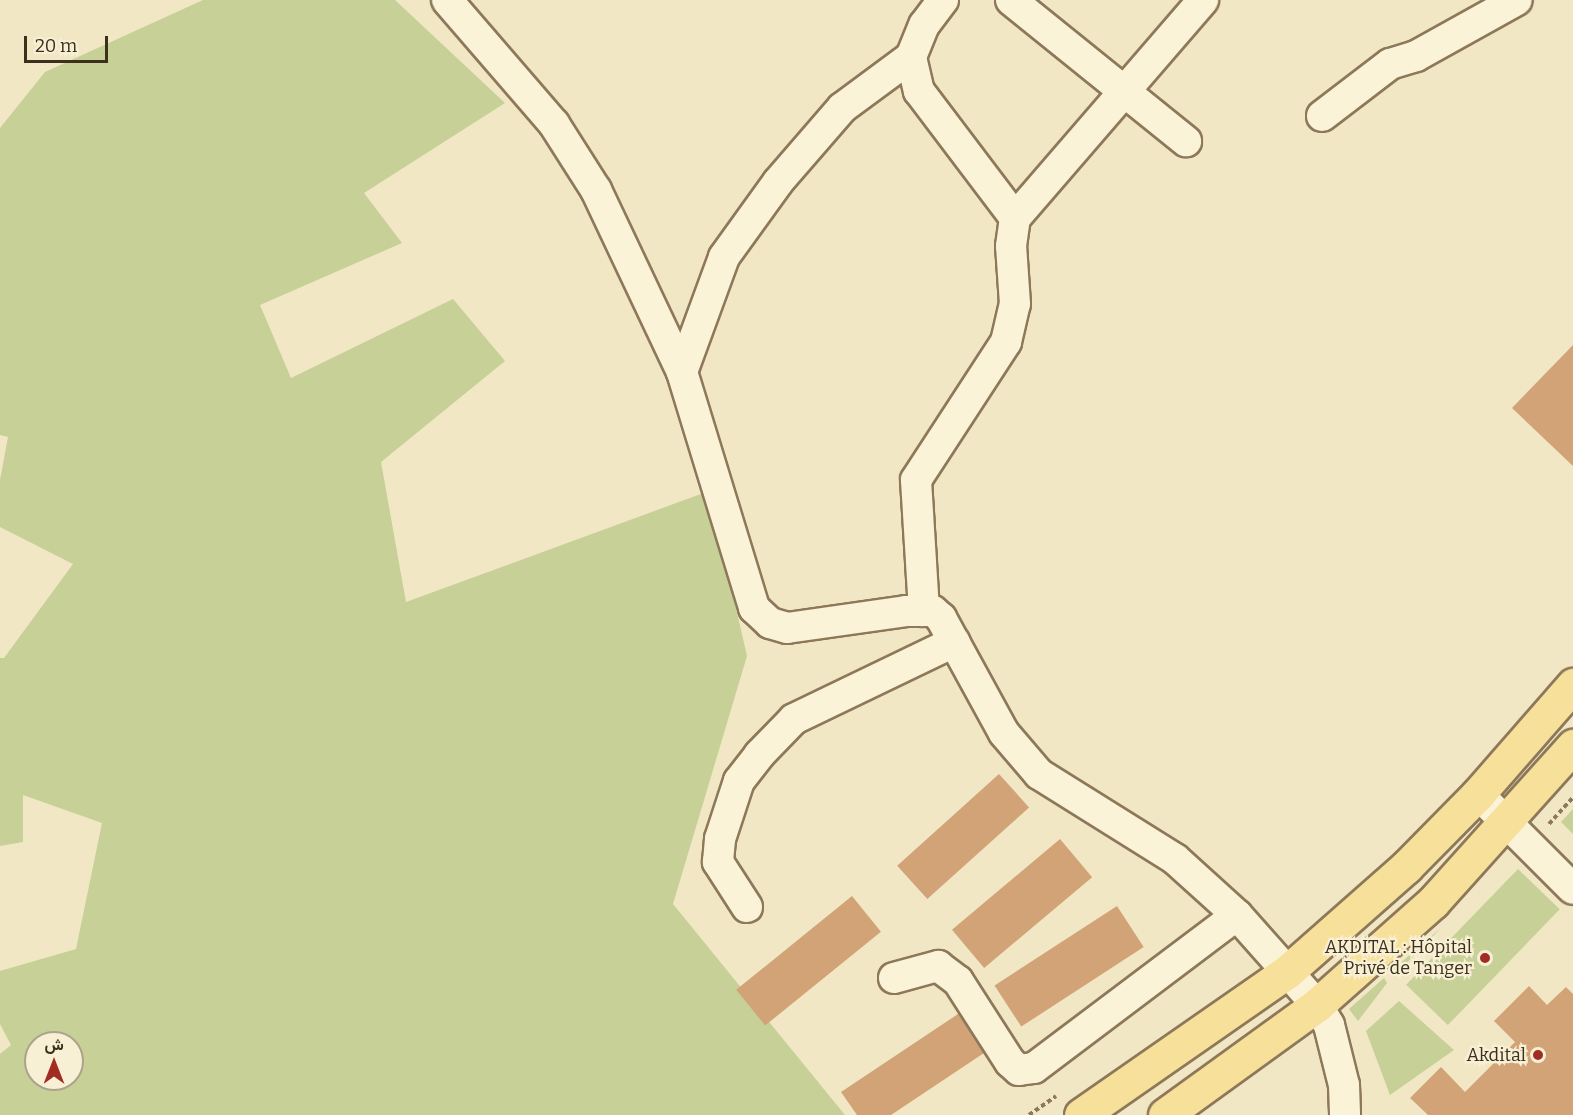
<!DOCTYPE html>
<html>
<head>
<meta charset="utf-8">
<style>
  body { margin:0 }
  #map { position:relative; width:1573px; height:1115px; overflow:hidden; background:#f1e7c4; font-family:Bitter,Vazirmatn,serif }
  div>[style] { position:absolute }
  .green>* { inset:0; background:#c6d097; transform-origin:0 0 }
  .building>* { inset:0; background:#d2a377; transform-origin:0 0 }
  .path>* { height:4px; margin-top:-2px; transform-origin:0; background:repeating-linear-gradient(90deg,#8d7859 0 4.5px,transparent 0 7.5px) }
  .roads { filter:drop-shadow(2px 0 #8d7859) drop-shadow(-2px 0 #8d7859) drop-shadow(0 2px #8d7859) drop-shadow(0 -2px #8d7859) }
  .minor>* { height:30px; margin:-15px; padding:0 15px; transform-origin:15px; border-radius:15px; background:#fbf3d8 }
  .major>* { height:33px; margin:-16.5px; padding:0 16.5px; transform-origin:16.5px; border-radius:16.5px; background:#f6e09a }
  .dots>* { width:16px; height:16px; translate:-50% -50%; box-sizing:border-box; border:3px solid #f8f0d4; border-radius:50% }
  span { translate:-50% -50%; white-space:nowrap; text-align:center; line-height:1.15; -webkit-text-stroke:4.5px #f8f0d4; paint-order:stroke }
  .poi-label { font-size:18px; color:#3c2f1e }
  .right { translate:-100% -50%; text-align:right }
  .north { position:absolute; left:24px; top:1031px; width:60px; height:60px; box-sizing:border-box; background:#f8f0d4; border:2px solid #ada38b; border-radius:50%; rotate:0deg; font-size:16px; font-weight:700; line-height:24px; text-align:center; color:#3c2f1e }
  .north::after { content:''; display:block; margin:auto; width:21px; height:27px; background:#a12c24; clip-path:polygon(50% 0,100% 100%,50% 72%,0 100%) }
  .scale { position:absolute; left:24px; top:36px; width:84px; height:27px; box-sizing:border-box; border:3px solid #3c2f1e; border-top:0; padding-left:8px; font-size:18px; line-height:21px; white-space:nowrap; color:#3c2f1e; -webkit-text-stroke:4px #f8f0d4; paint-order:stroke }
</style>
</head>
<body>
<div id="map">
  <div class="green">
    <i style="clip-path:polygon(evenodd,203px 0,395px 0,505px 103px,364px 193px,402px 243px,260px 305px,291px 378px,453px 299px,505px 361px,381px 462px,406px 602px,709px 491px,747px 656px,673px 904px,845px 1115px,0 1115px,0 1054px,11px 1045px,0 1024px,0 971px,76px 949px,102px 823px,23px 795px,23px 842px,0 846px,0 658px,4px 658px,73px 564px,0 527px,0 480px,8px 437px,0 435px,0 128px,45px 72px,203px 0,36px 1043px,72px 1043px,72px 1079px,36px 1079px,36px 1043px)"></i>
    <i style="clip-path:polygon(1573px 809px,1573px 834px,1561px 822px)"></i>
    <i style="left:1518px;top:869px;width:58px;height:161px;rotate:44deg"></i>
    <i style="clip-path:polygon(1442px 927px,1395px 975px,1390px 972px)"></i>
    <i style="clip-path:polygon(1384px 978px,1387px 983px,1358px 1021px,1349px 1009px)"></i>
    <i style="clip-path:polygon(1399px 1001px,1454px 1050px,1390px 1095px,1366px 1031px)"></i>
  </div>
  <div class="building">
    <i style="clip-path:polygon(1573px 345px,1573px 466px,1512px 408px)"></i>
    <i style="left:999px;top:774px;width:45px;height:137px;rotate:48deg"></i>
    <i style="left:1060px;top:839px;width:50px;height:141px;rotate:50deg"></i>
    <i style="left:852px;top:896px;width:46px;height:149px;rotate:51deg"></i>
    <i style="left:1117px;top:906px;width:49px;height:146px;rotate:57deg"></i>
    <i style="clip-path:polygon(1529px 986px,1547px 1005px,1566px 987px,1573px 994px,1573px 1115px,1428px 1115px,1410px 1098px,1441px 1067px,1465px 1092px,1515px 1042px,1494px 1021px)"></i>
    <i style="clip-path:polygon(970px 1006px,996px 1045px,891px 1115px,857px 1115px,841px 1092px)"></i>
  </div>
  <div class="path">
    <i style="left:1549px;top:824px;width:36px;rotate:-48deg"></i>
    <i style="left:1029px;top:1115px;width:33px;rotate:-35deg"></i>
  </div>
  <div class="roads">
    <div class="minor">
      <i style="left:447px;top:0;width:164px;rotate:49.2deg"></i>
      <i style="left:554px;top:124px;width:78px;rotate:57.5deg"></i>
      <i style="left:596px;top:190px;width:201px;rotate:64.7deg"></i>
      <i style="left:682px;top:372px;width:247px;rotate:73deg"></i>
      <i style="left:754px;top:608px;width:22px;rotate:43deg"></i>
      <i style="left:770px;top:623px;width:18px;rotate:16deg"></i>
      <i style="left:787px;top:628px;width:120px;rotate:-8.1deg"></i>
      <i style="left:906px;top:611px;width:27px"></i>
      <i style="left:933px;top:611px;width:11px;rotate:41deg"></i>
      <i style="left:941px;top:618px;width:131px;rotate:61.3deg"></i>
      <i style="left:1004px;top:733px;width:54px;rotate:49.5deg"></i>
      <i style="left:1039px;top:774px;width:160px;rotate:32deg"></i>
      <i style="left:1175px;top:859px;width:84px;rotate:42.1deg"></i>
      <i style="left:1237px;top:915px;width:120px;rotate:48.4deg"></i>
      <i style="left:1317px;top:1005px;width:23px;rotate:59deg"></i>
      <i style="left:1329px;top:1025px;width:62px;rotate:76deg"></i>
      <i style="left:1344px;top:1085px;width:30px;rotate:88deg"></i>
      <i style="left:943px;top:0;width:31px;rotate:127deg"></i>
      <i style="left:924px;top:25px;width:35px;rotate:112deg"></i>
      <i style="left:911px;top:57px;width:35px;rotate:77deg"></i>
      <i style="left:919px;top:91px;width:159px;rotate:52.9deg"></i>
      <i style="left:1011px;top:0;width:225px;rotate:38.9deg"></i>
      <i style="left:1322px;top:116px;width:86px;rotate:-37.4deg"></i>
      <i style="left:1390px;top:64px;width:27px;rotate:-17deg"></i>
      <i style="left:1416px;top:56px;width:115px;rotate:-29deg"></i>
      <i style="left:682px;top:372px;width:122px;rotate:-69.9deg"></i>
      <i style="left:724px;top:257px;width:92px;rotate:-54.2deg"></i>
      <i style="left:778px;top:182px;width:98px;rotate:-49.1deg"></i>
      <i style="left:842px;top:108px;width:86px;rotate:-36.5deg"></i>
      <i style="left:924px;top:611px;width:131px;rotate:-93.5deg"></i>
      <i style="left:916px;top:480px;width:165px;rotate:-56.9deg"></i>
      <i style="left:1006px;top:342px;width:39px;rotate:-77deg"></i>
      <i style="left:1015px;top:304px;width:58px;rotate:-93.9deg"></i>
      <i style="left:1011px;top:246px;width:28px;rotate:-82deg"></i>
      <i style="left:1015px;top:218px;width:288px;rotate:-49.2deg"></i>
      <i style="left:1478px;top:794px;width:134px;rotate:45deg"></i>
      <i style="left:747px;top:907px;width:54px;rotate:-122.8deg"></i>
      <i style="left:718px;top:862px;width:23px;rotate:-85deg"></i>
      <i style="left:720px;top:839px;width:61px;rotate:-71.9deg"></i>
      <i style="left:739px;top:781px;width:33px;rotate:-52deg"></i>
      <i style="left:759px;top:755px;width:50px;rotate:-45.8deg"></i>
      <i style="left:794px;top:719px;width:178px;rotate:-25.7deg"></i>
      <i style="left:894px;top:978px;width:46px;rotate:-15.3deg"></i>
      <i style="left:938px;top:966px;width:25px;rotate:37deg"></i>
      <i style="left:958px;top:981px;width:96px;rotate:57.3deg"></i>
      <i style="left:1010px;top:1062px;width:12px;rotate:42deg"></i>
      <i style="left:1019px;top:1070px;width:15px;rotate:-8deg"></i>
      <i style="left:1034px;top:1068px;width:254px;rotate:-37deg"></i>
    </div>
    <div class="major">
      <i style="left:1081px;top:1115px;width:251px;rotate:-34.8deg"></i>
      <i style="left:1287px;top:972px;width:159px;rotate:-41.4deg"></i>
      <i style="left:1406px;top:867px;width:103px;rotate:-45.4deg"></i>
      <i style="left:1478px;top:794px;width:145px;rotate:-48.9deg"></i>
      <i style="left:1165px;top:1115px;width:188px;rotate:-35.9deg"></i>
      <i style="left:1317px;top:1005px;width:155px;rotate:-41.6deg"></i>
      <i style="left:1433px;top:902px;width:210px;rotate:-48.1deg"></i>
    </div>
  </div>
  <div class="dots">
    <i style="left:1485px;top:958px;background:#a12c24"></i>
    <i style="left:1538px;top:1055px;background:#a12c24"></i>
  </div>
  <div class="poi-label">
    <span class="right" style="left:1472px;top:958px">AKDITAL : Hôpital<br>Privé de Tanger</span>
    <span class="right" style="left:1526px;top:1055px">Akdital</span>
  </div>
  <div class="north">ش</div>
  <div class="scale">20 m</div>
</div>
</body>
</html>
